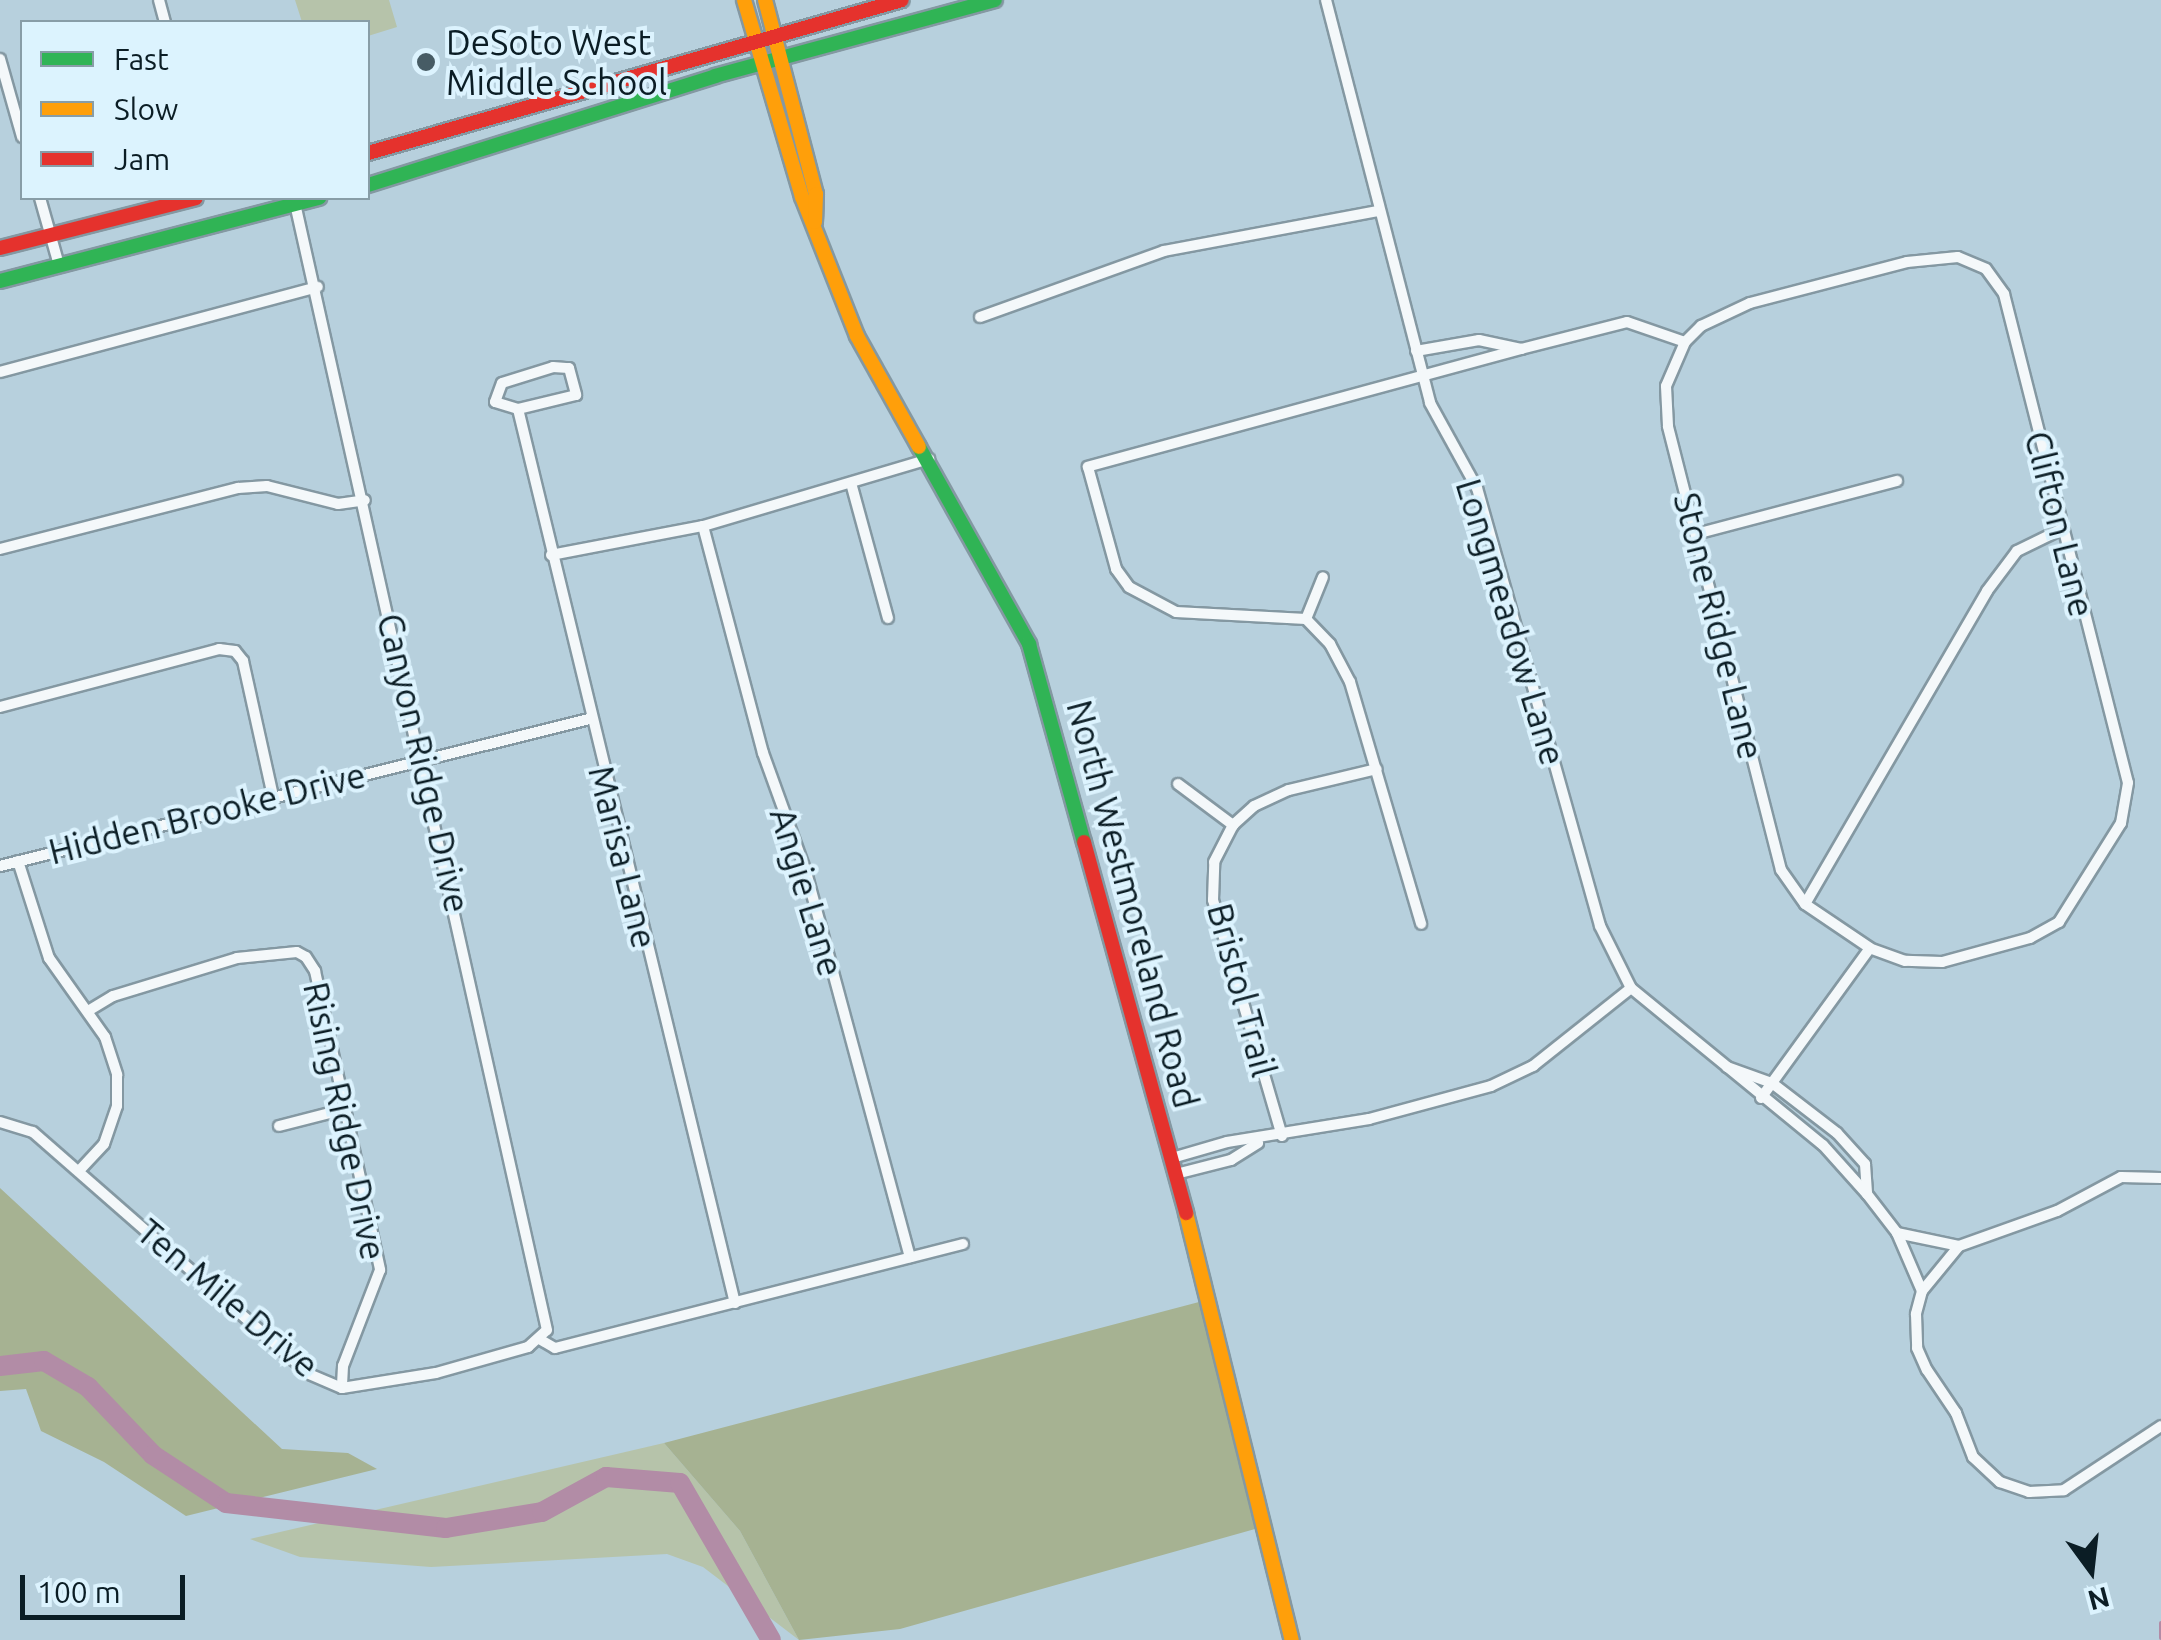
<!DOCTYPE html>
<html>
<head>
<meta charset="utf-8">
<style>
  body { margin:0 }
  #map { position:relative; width:2161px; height:1640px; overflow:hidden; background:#b7d0dd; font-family:Ubuntu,sans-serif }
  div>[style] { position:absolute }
  .green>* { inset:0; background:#b6c3aa }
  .forest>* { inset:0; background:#a6b292 }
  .stream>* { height:4px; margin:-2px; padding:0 2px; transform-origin:2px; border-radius:2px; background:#b28ca6 }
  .river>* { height:20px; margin:-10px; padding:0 10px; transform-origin:10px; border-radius:10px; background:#b28ca6 }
  .roads { filter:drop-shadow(2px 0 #8498a2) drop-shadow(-2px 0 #8498a2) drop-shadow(0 2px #8498a2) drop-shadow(0 -2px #8498a2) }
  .street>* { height:10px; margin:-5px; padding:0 5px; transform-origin:5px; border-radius:5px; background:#f4f8fa }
  .fast>* { height:14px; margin:-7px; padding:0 7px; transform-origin:7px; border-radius:7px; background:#30b455 }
  .slow>* { height:14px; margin:-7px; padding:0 7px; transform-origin:7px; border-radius:7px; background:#ff9f0a }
  .jam>* { height:14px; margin:-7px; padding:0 7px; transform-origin:7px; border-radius:7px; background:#e5322d }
  .dots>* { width:28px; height:28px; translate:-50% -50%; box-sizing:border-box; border:5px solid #dcf3fe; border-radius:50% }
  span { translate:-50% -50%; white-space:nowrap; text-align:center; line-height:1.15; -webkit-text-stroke:8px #dcf3fe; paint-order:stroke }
  .poi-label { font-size:35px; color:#0b1d25 }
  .left { translate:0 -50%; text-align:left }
  .street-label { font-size:35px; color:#0b1d25 }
  .legend { position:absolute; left:20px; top:20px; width:350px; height:180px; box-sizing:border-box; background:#dcf3fe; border:2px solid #889da7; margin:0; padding:12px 18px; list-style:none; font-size:30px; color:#0b1d25 }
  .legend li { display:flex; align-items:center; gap:20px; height:50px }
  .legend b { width:50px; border:2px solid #889da7 }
  .north { position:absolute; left:2041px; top:1520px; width:100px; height:100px; -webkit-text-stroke:8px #dcf3fe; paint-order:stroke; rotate:165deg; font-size:28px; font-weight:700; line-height:40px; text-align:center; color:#0b1d25 }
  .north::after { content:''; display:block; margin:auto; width:35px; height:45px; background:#0b1d25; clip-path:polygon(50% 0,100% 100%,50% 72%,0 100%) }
  .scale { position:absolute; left:20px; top:1575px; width:165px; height:45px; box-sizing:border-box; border:5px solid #0b1d25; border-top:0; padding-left:12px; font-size:30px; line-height:35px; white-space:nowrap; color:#0b1d25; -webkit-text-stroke:8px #dcf3fe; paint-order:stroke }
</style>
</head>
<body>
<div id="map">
  <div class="green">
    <i style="clip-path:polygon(295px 0,389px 0,397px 27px,368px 36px,368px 22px,302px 22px)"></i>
    <i style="clip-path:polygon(664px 1443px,740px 1531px,799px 1640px,703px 1567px,667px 1554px,431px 1567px,300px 1557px,250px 1539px)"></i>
  </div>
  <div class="forest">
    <i style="clip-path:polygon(0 1188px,282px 1449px,348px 1453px,377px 1469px,186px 1516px,104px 1462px,41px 1431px,26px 1389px,0 1391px)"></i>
    <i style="clip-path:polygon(1199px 1302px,1255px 1529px,900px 1629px,799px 1640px,740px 1531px,664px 1443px)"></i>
  </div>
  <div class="stream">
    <i style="left:2161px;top:1623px;width:15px;rotate:90deg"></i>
  </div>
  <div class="river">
    <i style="left:0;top:1366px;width:44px;rotate:-6.5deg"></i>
    <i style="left:44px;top:1361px;width:51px;rotate:30.6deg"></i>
    <i style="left:88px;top:1387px;width:94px;rotate:46.3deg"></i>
    <i style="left:153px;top:1455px;width:87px;rotate:33.3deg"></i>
    <i style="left:226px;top:1503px;width:221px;rotate:6.5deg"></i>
    <i style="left:446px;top:1528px;width:97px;rotate:-9.5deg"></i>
    <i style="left:542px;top:1512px;width:73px;rotate:-28.7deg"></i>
    <i style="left:606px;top:1477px;width:74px;rotate:4.6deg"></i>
    <i style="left:680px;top:1483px;width:181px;rotate:59.9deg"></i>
  </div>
  <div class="roads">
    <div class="street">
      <i style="left:159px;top:0;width:23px;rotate:75deg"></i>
      <i style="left:1326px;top:0;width:416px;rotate:75.5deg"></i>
      <i style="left:1430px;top:403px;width:97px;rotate:61.1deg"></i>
      <i style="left:1477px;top:488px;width:455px;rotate:74.3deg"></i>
      <i style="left:1600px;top:926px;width:69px;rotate:63.4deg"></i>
      <i style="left:1631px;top:988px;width:248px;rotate:39.3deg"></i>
      <i style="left:1823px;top:1145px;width:66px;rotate:48.1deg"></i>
      <i style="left:1867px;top:1194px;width:49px;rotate:52.4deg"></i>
      <i style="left:1897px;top:1233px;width:63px;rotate:66.7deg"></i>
      <i style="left:0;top:59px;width:81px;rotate:74.2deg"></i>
      <i style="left:40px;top:198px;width:70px;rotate:74.2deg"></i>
      <i style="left:1958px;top:257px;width:30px;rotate:23deg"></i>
      <i style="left:1986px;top:269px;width:31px;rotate:54deg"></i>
      <i style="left:2004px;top:294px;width:504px;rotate:75.77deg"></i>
      <i style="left:2128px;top:783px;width:41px;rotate:99.9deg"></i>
      <i style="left:2121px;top:823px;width:117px;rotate:122.1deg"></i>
      <i style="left:2059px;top:922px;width:33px;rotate:151deg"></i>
      <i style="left:2030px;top:938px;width:91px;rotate:164.7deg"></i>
      <i style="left:1942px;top:962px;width:37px;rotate:-178deg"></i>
      <i style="left:1905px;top:961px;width:37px;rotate:-160deg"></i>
      <i style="left:1870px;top:948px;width:78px;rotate:-145.9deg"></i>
      <i style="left:1805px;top:904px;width:42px;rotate:-125.2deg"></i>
      <i style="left:1781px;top:870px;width:458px;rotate:-104.3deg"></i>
      <i style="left:1668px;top:426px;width:40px;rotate:-92.9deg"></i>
      <i style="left:1666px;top:386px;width:48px;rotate:-66.6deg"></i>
      <i style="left:1685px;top:342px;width:23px;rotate:-45deg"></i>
      <i style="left:1701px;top:326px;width:54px;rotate:-25.1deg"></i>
      <i style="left:1750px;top:303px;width:162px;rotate:-14.6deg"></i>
      <i style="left:1907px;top:262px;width:51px;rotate:-5.6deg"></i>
      <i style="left:980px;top:317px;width:195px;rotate:-19.7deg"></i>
      <i style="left:1164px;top:251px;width:218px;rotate:-10.6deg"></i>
      <i style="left:1521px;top:349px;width:109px;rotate:-14.3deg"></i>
      <i style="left:1627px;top:322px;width:61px;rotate:19deg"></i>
      <i style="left:1416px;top:351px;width:64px;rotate:-9.9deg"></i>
      <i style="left:1479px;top:340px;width:43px;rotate:12.1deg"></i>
      <i style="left:1521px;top:349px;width:449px;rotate:164.8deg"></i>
      <i style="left:1088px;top:467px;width:106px;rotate:74.6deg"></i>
      <i style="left:1116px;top:569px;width:22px;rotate:54deg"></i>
      <i style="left:1129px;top:587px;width:53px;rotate:28deg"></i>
      <i style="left:1176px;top:612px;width:130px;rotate:3.1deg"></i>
      <i style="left:1306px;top:619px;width:35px;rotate:46deg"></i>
      <i style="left:1330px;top:644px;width:43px;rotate:62.2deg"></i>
      <i style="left:1350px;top:682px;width:252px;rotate:73.6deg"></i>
      <i style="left:553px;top:367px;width:16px;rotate:4deg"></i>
      <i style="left:569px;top:368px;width:28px;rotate:75deg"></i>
      <i style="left:576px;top:395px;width:60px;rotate:166.4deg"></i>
      <i style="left:518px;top:409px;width:24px;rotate:-163deg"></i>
      <i style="left:495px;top:402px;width:20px;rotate:-70deg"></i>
      <i style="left:502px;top:383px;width:53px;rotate:-17.4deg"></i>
      <i style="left:0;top:372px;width:329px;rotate:-15deg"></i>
      <i style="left:518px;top:409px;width:920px;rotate:76.36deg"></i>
      <i style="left:851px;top:483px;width:140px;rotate:74.7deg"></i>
      <i style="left:703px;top:526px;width:235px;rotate:75.2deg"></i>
      <i style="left:763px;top:753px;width:127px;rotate:70.1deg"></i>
      <i style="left:806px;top:872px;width:399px;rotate:74.9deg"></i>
      <i style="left:1696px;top:534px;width:208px;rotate:-14.8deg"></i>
      <i style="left:0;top:549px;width:246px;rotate:-14.4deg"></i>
      <i style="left:238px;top:488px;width:29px;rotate:-4deg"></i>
      <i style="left:267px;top:486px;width:73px;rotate:14.2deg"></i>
      <i style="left:338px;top:504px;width:27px;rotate:-8deg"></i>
      <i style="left:551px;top:555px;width:155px;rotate:-10.8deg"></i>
      <i style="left:703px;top:526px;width:236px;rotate:-16.5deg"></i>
      <i style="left:1306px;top:619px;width:45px;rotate:-68deg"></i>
      <i style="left:0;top:707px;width:227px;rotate:-14.8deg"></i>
      <i style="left:219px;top:649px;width:16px;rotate:7deg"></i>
      <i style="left:235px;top:651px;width:13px;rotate:51deg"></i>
      <i style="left:243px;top:661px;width:138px;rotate:77.5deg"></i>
      <i style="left:1178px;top:784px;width:69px;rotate:36.7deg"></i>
      <i style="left:18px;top:861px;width:102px;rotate:72.3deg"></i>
      <i style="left:49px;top:958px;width:97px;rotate:54.7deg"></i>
      <i style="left:105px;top:1037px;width:40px;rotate:72deg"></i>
      <i style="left:117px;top:1075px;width:31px;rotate:90deg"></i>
      <i style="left:117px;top:1106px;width:40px;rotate:108.9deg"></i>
      <i style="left:104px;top:1144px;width:35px;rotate:133deg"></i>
      <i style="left:0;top:866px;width:607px;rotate:-14.01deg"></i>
      <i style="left:1805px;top:904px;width:362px;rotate:-59.8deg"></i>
      <i style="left:1987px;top:591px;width:50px;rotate:-53.1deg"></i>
      <i style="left:2017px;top:551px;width:48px;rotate:-26deg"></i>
      <i style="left:88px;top:1011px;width:29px;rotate:-31deg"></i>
      <i style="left:113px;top:996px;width:130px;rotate:-17deg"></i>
      <i style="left:237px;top:958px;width:60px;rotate:-5.7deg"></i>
      <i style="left:297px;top:952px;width:10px;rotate:29deg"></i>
      <i style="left:306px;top:957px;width:17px;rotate:57deg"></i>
      <i style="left:315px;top:971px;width:306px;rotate:77.7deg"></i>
      <i style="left:380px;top:1270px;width:103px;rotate:111.1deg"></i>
      <i style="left:343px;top:1366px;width:22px;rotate:93deg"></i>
      <i style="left:1727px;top:1067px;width:48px;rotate:19.6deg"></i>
      <i style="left:1772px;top:1083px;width:82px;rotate:37.6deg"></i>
      <i style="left:1837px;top:1133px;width:42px;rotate:47.9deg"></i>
      <i style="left:1865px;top:1164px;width:30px;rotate:86deg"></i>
      <i style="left:1761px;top:1098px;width:185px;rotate:-54deg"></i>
      <i style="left:0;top:1122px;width:34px;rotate:17deg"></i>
      <i style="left:33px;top:1132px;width:367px;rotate:41.2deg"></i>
      <i style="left:309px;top:1374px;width:36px;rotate:23deg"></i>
      <i style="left:342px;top:1388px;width:95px;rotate:-9.1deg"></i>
      <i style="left:436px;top:1373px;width:96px;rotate:-15.8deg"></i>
      <i style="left:528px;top:1347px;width:25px;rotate:-42deg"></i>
      <i style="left:547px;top:1330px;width:1159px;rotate:-102.61deg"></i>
      <i style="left:279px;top:1126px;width:68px;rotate:-14.4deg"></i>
      <i style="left:1282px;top:1136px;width:246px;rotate:-106.3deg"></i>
      <i style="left:1213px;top:900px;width:38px;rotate:-88deg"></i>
      <i style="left:1214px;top:862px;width:42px;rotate:-62.8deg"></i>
      <i style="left:1233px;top:825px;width:28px;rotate:-42deg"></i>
      <i style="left:1254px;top:806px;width:38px;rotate:-25deg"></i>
      <i style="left:1289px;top:790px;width:90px;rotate:-13.4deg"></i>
      <i style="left:1172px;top:1158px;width:57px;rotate:-16.2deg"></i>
      <i style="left:1227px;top:1142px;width:144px;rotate:-9.2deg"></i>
      <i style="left:1369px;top:1119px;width:126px;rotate:-15.1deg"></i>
      <i style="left:1491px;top:1086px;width:47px;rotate:-25.5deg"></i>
      <i style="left:1533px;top:1066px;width:125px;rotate:-38.5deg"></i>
      <i style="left:1176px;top:1174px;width:57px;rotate:-14.3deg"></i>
      <i style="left:1231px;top:1160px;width:32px;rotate:-32deg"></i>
      <i style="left:2161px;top:1178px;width:40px;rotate:-178.6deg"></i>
      <i style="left:2121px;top:1177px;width:72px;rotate:152deg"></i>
      <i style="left:2057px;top:1211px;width:104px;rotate:160.3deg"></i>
      <i style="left:1959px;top:1246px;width:58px;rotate:129.4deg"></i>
      <i style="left:1922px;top:1291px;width:24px;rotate:105deg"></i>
      <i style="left:1916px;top:1314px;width:34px;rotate:88deg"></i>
      <i style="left:1917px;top:1348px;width:24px;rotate:66deg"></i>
      <i style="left:1927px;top:1370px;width:52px;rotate:56deg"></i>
      <i style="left:1956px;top:1413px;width:47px;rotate:68.9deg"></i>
      <i style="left:1973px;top:1457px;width:37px;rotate:43deg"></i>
      <i style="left:2000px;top:1482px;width:31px;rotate:19deg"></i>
      <i style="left:2029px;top:1492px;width:35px;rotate:-3deg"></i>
      <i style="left:2064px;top:1490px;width:116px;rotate:-33.4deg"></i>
      <i style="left:1897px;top:1233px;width:63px;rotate:11.8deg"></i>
      <i style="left:541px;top:1340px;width:16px;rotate:30deg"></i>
      <i style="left:555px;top:1348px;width:421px;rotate:-14.3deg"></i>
    </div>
    <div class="fast">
      <i style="left:368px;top:185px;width:364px;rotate:-17.4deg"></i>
      <i style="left:715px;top:76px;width:290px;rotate:-15.2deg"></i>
      <i style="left:0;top:281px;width:330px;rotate:-14.6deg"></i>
      <i style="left:919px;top:447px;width:226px;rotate:60.8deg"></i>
      <i style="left:1029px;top:644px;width:205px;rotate:74.5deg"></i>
    </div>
    <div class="slow">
      <i style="left:744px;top:0;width:205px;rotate:73.6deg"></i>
      <i style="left:802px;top:197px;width:149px;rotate:68.4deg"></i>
      <i style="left:857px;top:336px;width:127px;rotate:60.8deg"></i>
      <i style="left:765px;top:0;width:201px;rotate:75.3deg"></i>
      <i style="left:816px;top:194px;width:28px;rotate:92deg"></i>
      <i style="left:1186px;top:1213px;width:440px;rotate:76.1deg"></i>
    </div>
    <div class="jam">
      <i style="left:368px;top:153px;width:555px;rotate:-15.99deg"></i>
      <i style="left:0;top:248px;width:202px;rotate:-14.3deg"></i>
      <i style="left:1084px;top:842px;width:385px;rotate:74.6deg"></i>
    </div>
  </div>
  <div class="dots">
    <i style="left:426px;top:62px;background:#475c65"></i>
  </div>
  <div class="poi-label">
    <span class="left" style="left:446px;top:62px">DeSoto West<br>Middle School</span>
  </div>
  <div class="street-label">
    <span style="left:2060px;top:524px;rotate:76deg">Clifton Lane</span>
    <span style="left:1511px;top:622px;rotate:73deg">Longmeadow Lane</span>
    <span style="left:1719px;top:626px;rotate:76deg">Stone Ridge Lane</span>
    <span style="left:424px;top:763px;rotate:77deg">Canyon Ridge Drive</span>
    <span style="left:207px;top:813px;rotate:-14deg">Hidden Brooke Drive</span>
    <span style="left:623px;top:857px;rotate:76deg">Marisa Lane</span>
    <span style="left:807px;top:892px;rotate:73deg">Angie Lane</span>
    <span style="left:1133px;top:904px;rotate:75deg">North Westmoreland Road</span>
    <span style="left:1242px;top:990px;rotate:75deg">Bristol Trail</span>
    <span style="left:345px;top:1121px;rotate:78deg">Rising Ridge Drive</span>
    <span style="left:228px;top:1298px;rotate:40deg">Ten Mile Drive</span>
  </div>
  <ul class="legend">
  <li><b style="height:12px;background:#30b455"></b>Fast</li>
  <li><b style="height:12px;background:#ff9f0a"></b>Slow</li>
  <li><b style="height:12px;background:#e5322d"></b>Jam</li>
  </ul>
  <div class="north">N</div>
  <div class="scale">100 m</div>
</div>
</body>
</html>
